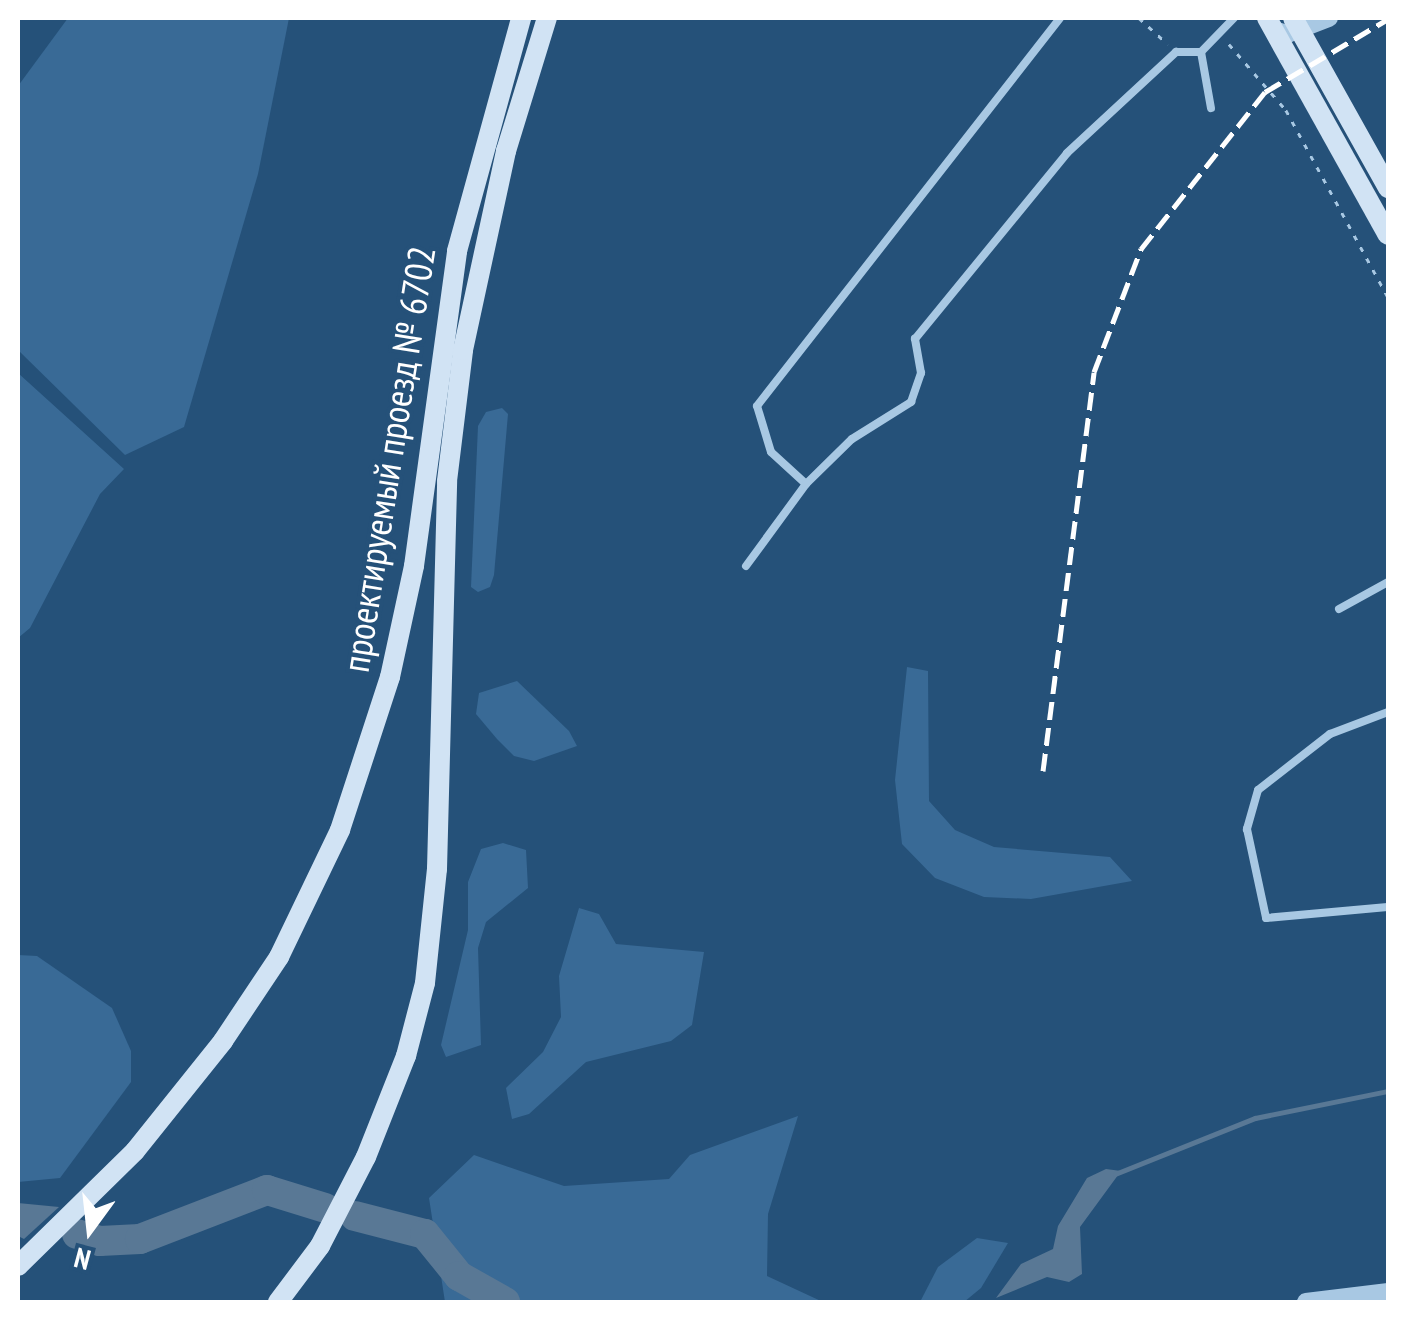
<!DOCTYPE html>
<html>
<head>
<meta charset="utf-8">
<style>
  body { margin:0 }
  #map { position:relative; width:1406px; height:1320px; overflow:hidden; background:#255179; font-family:"PT Sans Narrow",sans-serif }
  div>[style] { position:absolute }
  .green>* { inset:0; background:#396a96 }
  .water>* { inset:0; background:#597895 }
  .stream>* { height:5px; margin:-2.5px; padding:0 2.5px; transform-origin:2.5px; border-radius:2.5px; background:#597895 }
  .river>* { height:30px; margin:-15px; padding:0 15px; transform-origin:15px; border-radius:15px; background:#597895 }
  .path>* { height:2.5px; margin-top:-1.25px; transform-origin:0; background:repeating-linear-gradient(90deg,#a8c8e3 0 5px,transparent 0 13px) }
  .service>* { height:8px; margin:-4px; padding:0 4px; transform-origin:4px; border-radius:4px; background:#a8c8e3 }
  .tertiary>* { height:18px; margin:-9px; padding:0 9px; transform-origin:9px; border-radius:9px; background:#a8c8e3 }
  .secondary>* { height:20px; margin:-10px; padding:0 10px; transform-origin:10px; border-radius:10px; background:#d1e3f4 }
  .rail>* { height:5px; margin-top:-2.5px; transform-origin:0; background:repeating-linear-gradient(90deg,#fff 0 18px,transparent 0 26px) }
  span { translate:-50% -50%; white-space:nowrap; text-align:center; line-height:1.15; -webkit-text-stroke:8px #255179; paint-order:stroke }
  .street-label { font-size:38px; color:#fff }
  .frame { position:absolute; inset:0; border:20px solid #fff; pointer-events:none }
  .north { position:absolute; left:40px; top:1180px; width:100px; height:100px; -webkit-text-stroke:8px #255179; paint-order:stroke; rotate:195deg; font-size:28px; font-weight:700; line-height:40px; text-align:center; color:#fff }
  .north::after { content:''; display:block; margin:auto; width:35px; height:45px; background:#fff; clip-path:polygon(50% 0,100% 100%,50% 72%,0 100%) }
</style>
</head>
<body>
<div id="map">
  <div class="green">
    <i style="clip-path:polygon(68px 18px,289px 18px,258px 174px,184px 427px,125px 455px,18px 350px,18px 86px)"></i>
    <i style="clip-path:polygon(18px 373px,124px 469px,100px 494px,30px 628px,18px 638px)"></i>
    <i style="clip-path:polygon(502px 408px,508px 414px,494px 575px,490px 587px,478px 592px,471px 587px,478px 426px,486px 412px)"></i>
    <i style="clip-path:polygon(907px 667px,928px 671px,929px 801px,955px 830px,994px 847px,1110px 857px,1132px 881px,1031px 899px,984px 897px,935px 878px,902px 844px,895px 780px)"></i>
    <i style="clip-path:polygon(517px 681px,569px 731px,577px 746px,534px 761px,514px 756px,497px 739px,476px 714px,479px 693px)"></i>
    <i style="clip-path:polygon(503px 843px,526px 850px,528px 888px,486px 922px,478px 948px,481px 1045px,446px 1057px,441px 1045px,468px 930px,468px 882px,481px 849px)"></i>
    <i style="clip-path:polygon(579px 908px,599px 914px,616px 944px,704px 952px,692px 1025px,671px 1041px,586px 1062px,529px 1114px,512px 1119px,506px 1088px,543px 1052px,561px 1017px,559px 976px)"></i>
    <i style="clip-path:polygon(18px 955px,37px 956px,112px 1008px,131px 1051px,131px 1082px,60px 1178px,18px 1182px)"></i>
    <i style="clip-path:polygon(798px 1116px,768px 1214px,767px 1276px,823px 1302px,445px 1302px,429px 1198px,474px 1155px,564px 1186px,669px 1179px,690px 1155px)"></i>
    <i style="clip-path:polygon(977px 1238px,1008px 1243px,981px 1288px,964px 1302px,920px 1302px,938px 1267px)"></i>
  </div>
  <div class="water">
    <i style="clip-path:polygon(1106px 1169px,1121px 1171px,1080px 1227px,1082px 1274px,1069px 1282px,1047px 1277px,996px 1298px,1021px 1264px,1053px 1249px,1058px 1226px,1087px 1178px)"></i>
    <i style="clip-path:polygon(18px 1203px,59px 1207px,24px 1239px,18px 1236px)"></i>
  </div>
  <div class="stream">
    <i style="left:1115px;top:1174px;width:151px;rotate:-21.8deg"></i>
    <i style="left:1255px;top:1118px;width:136px;rotate:-11.5deg"></i>
  </div>
  <div class="river">
    <i style="left:355px;top:1216px;width:72px;rotate:14.4deg"></i>
    <i style="left:425px;top:1234px;width:54px;rotate:51deg"></i>
    <i style="left:459px;top:1276px;width:53px;rotate:29.5deg"></i>
    <i style="left:77px;top:1234px;width:24px;rotate:17deg"></i>
    <i style="left:100px;top:1241px;width:40px;rotate:-2.9deg"></i>
    <i style="left:140px;top:1239px;width:136px;rotate:-21.1deg"></i>
    <i style="left:267px;top:1190px;width:61px;rotate:17.2deg"></i>
  </div>
  <div class="path">
    <i style="left:1139px;top:18px;width:39px;rotate:42deg"></i>
    <i style="left:1229px;top:44px;width:87px;rotate:49.2deg"></i>
    <i style="left:1286px;top:110px;width:213px;rotate:61.4deg"></i>
  </div>
  <div class="service">
    <i style="left:1201px;top:52px;width:57px;rotate:79.9deg"></i>
    <i style="left:806px;top:484px;width:47px;rotate:-137.6deg"></i>
    <i style="left:771px;top:452px;width:48px;rotate:-106.9deg"></i>
    <i style="left:757px;top:406px;width:492px;rotate:-52deg"></i>
    <i style="left:746px;top:566px;width:102px;rotate:-53.8deg"></i>
    <i style="left:806px;top:484px;width:64px;rotate:-44.4deg"></i>
    <i style="left:852px;top:439px;width:70px;rotate:-32.1deg"></i>
    <i style="left:911px;top:402px;width:31px;rotate:-71deg"></i>
    <i style="left:921px;top:373px;width:35px;rotate:-100deg"></i>
    <i style="left:915px;top:339px;width:240px;rotate:-50.7deg"></i>
    <i style="left:1067px;top:153px;width:149px;rotate:-42.8deg"></i>
    <i style="left:1176px;top:52px;width:25px"></i>
    <i style="left:1201px;top:52px;width:47px;rotate:-45.9deg"></i>
    <i style="left:1339px;top:609px;width:56px;rotate:-28.9deg"></i>
    <i style="left:1388px;top:712px;width:62px;rotate:159.2deg"></i>
    <i style="left:1330px;top:734px;width:91px;rotate:142.1deg"></i>
    <i style="left:1258px;top:790px;width:41px;rotate:105.8deg"></i>
    <i style="left:1247px;top:829px;width:91px;rotate:77.9deg"></i>
    <i style="left:1266px;top:918px;width:122px;rotate:-5.2deg"></i>
  </div>
  <div class="tertiary">
    <i style="left:1274px;top:30px;width:14px;rotate:17deg"></i>
    <i style="left:1287px;top:34px;width:45px;rotate:-20.9deg"></i>
    <i style="left:1306px;top:1302px;width:83px;rotate:-7deg"></i>
  </div>
  <div class="secondary">
    <i style="left:1267px;top:18px;width:248px;rotate:60.9deg"></i>
    <i style="left:1293px;top:18px;width:195px;rotate:60.8deg"></i>
    <i style="left:18px;top:1266px;width:164px;rotate:-44.5deg"></i>
    <i style="left:135px;top:1151px;width:141px;rotate:-51.3deg"></i>
    <i style="left:223px;top:1041px;width:101px;rotate:-56.3deg"></i>
    <i style="left:279px;top:957px;width:141px;rotate:-64.3deg"></i>
    <i style="left:340px;top:830px;width:161px;rotate:-71.9deg"></i>
    <i style="left:390px;top:677px;width:114px;rotate:-77.8deg"></i>
    <i style="left:414px;top:566px;width:318px;rotate:-82.2deg"></i>
    <i style="left:457px;top:251px;width:242px;rotate:-74.6deg"></i>
    <i style="left:278px;top:1302px;width:70px;rotate:-53.1deg"></i>
    <i style="left:320px;top:1246px;width:100px;rotate:-62.7deg"></i>
    <i style="left:366px;top:1157px;width:109px;rotate:-68.4deg"></i>
    <i style="left:406px;top:1056px;width:75px;rotate:-75.4deg"></i>
    <i style="left:425px;top:983px;width:115px;rotate:-84deg"></i>
    <i style="left:437px;top:869px;width:388px;rotate:-88.5deg"></i>
    <i style="left:447px;top:481px;width:132px;rotate:-83deg"></i>
    <i style="left:463px;top:350px;width:204px;rotate:-77.8deg"></i>
    <i style="left:506px;top:151px;width:139px;rotate:-72.9deg"></i>
  </div>
  <div class="rail">
    <i style="left:1043px;top:771px;width:402px;rotate:-82.7deg"></i>
    <i style="left:1094px;top:372px;width:132px;rotate:-69.1deg"></i>
    <i style="left:1141px;top:249px;width:200px;rotate:-51.7deg"></i>
    <i style="left:1265px;top:92px;width:143px;rotate:-30.7deg"></i>
  </div>
  <div class="street-label">
    <span style="left:388px;top:459px;rotate:-81deg">проектируемый проезд № 6702</span>
  </div>
  <div class="frame"></div>
  <div class="north">N</div>
</div>
</body>
</html>
